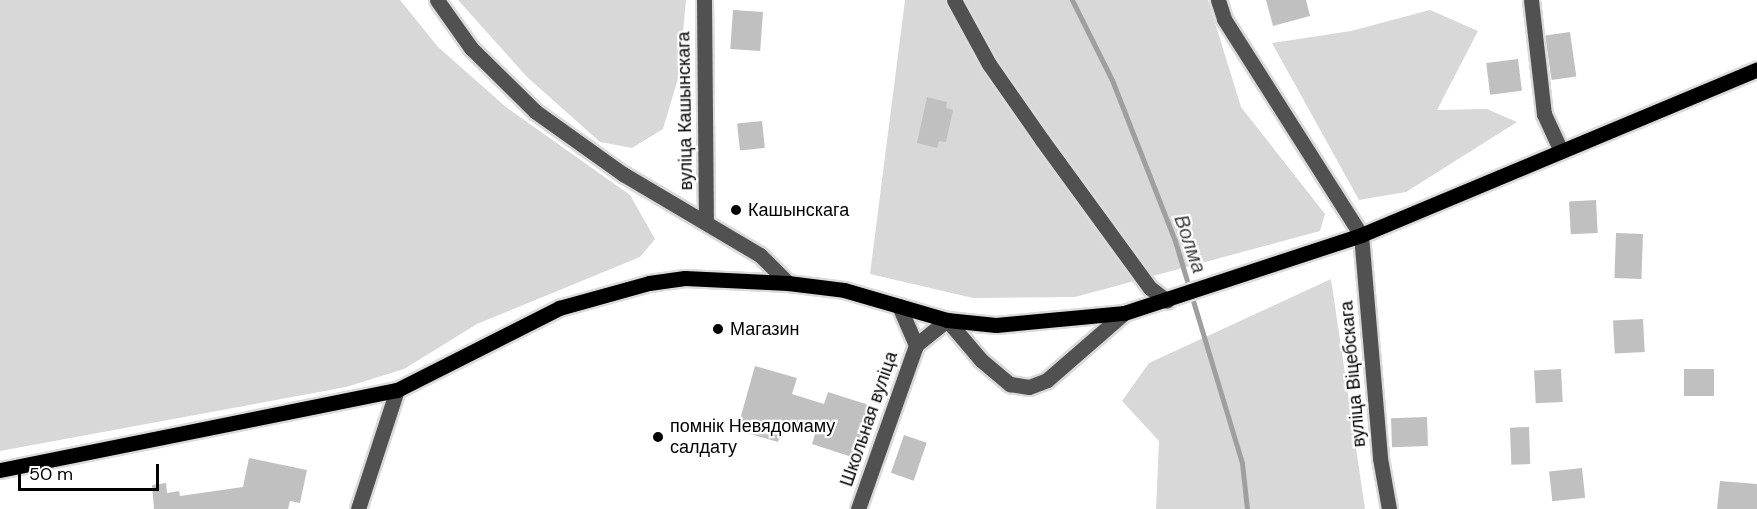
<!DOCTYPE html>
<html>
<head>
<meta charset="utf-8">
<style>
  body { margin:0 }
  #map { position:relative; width:1757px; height:509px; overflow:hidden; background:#fff; font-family:"DM Sans",sans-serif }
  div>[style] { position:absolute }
  .green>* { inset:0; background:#d8d8d8 }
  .stream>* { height:5px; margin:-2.5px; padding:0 2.5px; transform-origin:2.5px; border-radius:2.5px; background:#9f9f9f }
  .building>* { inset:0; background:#c0c0c0; transform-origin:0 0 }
  .roads { filter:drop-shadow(2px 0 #dbdbdb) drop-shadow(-2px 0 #dbdbdb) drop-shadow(0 2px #dbdbdb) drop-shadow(0 -2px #dbdbdb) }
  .minor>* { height:15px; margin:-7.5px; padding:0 7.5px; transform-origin:7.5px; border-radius:7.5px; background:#515151 }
  .major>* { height:15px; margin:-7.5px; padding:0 7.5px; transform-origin:7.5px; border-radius:7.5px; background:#000 }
  .dots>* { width:16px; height:16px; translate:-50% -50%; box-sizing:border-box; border:3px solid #fff; border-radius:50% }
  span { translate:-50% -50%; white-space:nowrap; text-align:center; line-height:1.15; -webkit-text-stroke:4.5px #fff; paint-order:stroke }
  .street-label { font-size:18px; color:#000 }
  .poi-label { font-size:18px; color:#000 }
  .left { translate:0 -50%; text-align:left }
  .water-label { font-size:20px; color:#404040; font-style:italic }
  .scale { position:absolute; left:18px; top:464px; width:141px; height:27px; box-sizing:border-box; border:3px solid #000; border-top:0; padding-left:8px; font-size:18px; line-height:21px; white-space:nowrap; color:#000; -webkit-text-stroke:4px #fff; paint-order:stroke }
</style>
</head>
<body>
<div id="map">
  <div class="green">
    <i style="clip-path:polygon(0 0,400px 0,438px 47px,506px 107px,630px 195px,655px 239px,640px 257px,477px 324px,404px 369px,346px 387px,0 451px)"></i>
    <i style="clip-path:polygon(458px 0,686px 0,679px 75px,663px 129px,632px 148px,600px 142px,527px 77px)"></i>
    <i style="clip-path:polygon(905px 0,1208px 0,1241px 107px,1325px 214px,1320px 231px,1075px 297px,973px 298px,870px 274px)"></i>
    <i style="clip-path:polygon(1430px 10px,1478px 31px,1437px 110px,1487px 109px,1517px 122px,1406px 192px,1359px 200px,1272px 43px,1351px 31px)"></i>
    <i style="clip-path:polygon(1331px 279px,1365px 509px,1156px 509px,1159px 441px,1122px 401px,1149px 363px)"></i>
  </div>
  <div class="stream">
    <i style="left:1072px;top:0;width:89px;rotate:63.4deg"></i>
    <i style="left:1112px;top:80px;width:173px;rotate:68.6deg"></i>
    <i style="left:1175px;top:241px;width:232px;rotate:73.2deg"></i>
    <i style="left:1242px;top:463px;width:46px;rotate:83.8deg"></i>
  </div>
  <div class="building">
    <i style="clip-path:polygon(1266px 0,1306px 0,1310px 16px,1273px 26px)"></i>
    <i style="left:733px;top:10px;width:30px;height:39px;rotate:4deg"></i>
    <i style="left:1570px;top:32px;width:45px;height:25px;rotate:82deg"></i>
    <i style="left:1518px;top:59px;width:32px;height:32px;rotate:83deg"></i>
    <i style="clip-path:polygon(927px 97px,947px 102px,946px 108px,953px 110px,946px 142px,939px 141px,937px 148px,917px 143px)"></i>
    <i style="left:762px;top:121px;width:27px;height:25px;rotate:84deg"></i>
    <i style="left:1596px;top:200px;width:33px;height:27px;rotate:87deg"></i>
    <i style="left:1616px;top:233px;width:27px;height:45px;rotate:2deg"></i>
    <i style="left:1643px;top:319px;width:33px;height:30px;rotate:87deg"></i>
    <i style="clip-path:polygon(755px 366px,797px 378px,792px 394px,824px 404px,828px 392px,875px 407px,858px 459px,812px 444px,815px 434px,783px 424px,778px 442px,737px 430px)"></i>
    <i style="left:1561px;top:369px;width:33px;height:27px;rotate:87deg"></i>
    <i style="left:1684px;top:369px;width:30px;height:27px"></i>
    <i style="left:1427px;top:417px;width:29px;height:36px;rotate:88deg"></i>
    <i style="left:1529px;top:427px;width:37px;height:19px;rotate:88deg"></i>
    <i style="left:904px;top:435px;width:24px;height:40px;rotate:19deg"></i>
    <i style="clip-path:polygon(249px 458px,307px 470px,300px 503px,290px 501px,288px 509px,154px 509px,152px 485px,166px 483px,167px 493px,179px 491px,180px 496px,243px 487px)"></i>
    <i style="left:1582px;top:468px;width:30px;height:33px;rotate:84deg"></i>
    <i style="clip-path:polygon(1720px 481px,1757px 484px,1757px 509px,1717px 509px)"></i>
  </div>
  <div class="roads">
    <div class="minor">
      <i style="left:437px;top:0;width:59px;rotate:54.7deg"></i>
      <i style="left:471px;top:48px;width:91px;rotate:44.6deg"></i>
      <i style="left:536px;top:112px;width:107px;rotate:35.5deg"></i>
      <i style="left:623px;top:174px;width:159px;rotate:30.6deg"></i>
      <i style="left:760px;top:255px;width:40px;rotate:45deg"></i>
      <i style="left:704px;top:0;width:222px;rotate:89.5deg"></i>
      <i style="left:954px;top:0;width:73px;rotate:61.3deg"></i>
      <i style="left:989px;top:64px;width:93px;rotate:55.1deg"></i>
      <i style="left:1042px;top:140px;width:183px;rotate:53.9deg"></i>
      <i style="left:1150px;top:288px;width:21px;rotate:37deg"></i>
      <i style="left:1218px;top:0;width:20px;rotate:72deg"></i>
      <i style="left:1224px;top:19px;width:256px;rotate:57.6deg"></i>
      <i style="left:1361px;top:235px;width:224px;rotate:85.1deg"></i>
      <i style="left:1380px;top:458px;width:52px;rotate:80deg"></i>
      <i style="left:1531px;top:0;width:115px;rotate:83.5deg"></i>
      <i style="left:1544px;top:114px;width:41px;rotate:65.3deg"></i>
      <i style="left:899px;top:306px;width:43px;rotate:66.4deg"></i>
      <i style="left:358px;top:509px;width:125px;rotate:-71.9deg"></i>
      <i style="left:858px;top:509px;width:174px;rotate:-70.5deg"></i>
      <i style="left:916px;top:345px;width:40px;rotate:-39deg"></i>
      <i style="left:947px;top:320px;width:52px;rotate:49.6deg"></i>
      <i style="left:981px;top:360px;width:38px;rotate:40deg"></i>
      <i style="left:1010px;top:384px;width:19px;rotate:9deg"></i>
      <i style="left:1029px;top:387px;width:19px;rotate:-21deg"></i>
      <i style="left:1047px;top:380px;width:102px;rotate:-41deg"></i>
    </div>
    <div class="major">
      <i style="left:0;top:470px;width:405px;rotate:-11.4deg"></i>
      <i style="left:397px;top:390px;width:182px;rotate:-26.8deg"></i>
      <i style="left:559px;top:308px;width:93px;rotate:-15.5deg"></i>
      <i style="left:649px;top:283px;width:36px;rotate:-8deg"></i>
      <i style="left:685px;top:278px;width:103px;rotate:2.8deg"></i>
      <i style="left:788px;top:283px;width:56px;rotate:7.1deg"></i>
      <i style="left:844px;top:290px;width:107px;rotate:16.2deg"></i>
      <i style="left:947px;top:320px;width:49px;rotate:5.8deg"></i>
      <i style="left:996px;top:325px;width:129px;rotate:-5.4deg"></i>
      <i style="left:1124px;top:313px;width:250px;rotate:-18.2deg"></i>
      <i style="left:1361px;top:235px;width:429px;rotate:-22.7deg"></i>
    </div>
  </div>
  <div class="dots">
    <i style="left:736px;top:210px;background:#000"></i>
    <i style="left:718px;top:329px;background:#000"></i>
    <i style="left:658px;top:437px;background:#000"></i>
  </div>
  <div class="street-label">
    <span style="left:685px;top:111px;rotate:-91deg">вуліца Кашынскага</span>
    <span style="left:1353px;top:374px;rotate:-95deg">вуліца Віцебскага</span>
    <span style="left:869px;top:419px;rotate:-71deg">Школьная вуліца</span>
  </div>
  <div class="poi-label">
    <span class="left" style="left:748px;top:210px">Кашынскага</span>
    <span class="left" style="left:730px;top:329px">Магазин</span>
    <span class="left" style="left:670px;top:437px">помнік Невядомаму<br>салдату</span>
  </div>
  <div class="water-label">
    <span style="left:1190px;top:244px;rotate:71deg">Волма</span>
  </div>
  <div class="scale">50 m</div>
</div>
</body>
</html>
